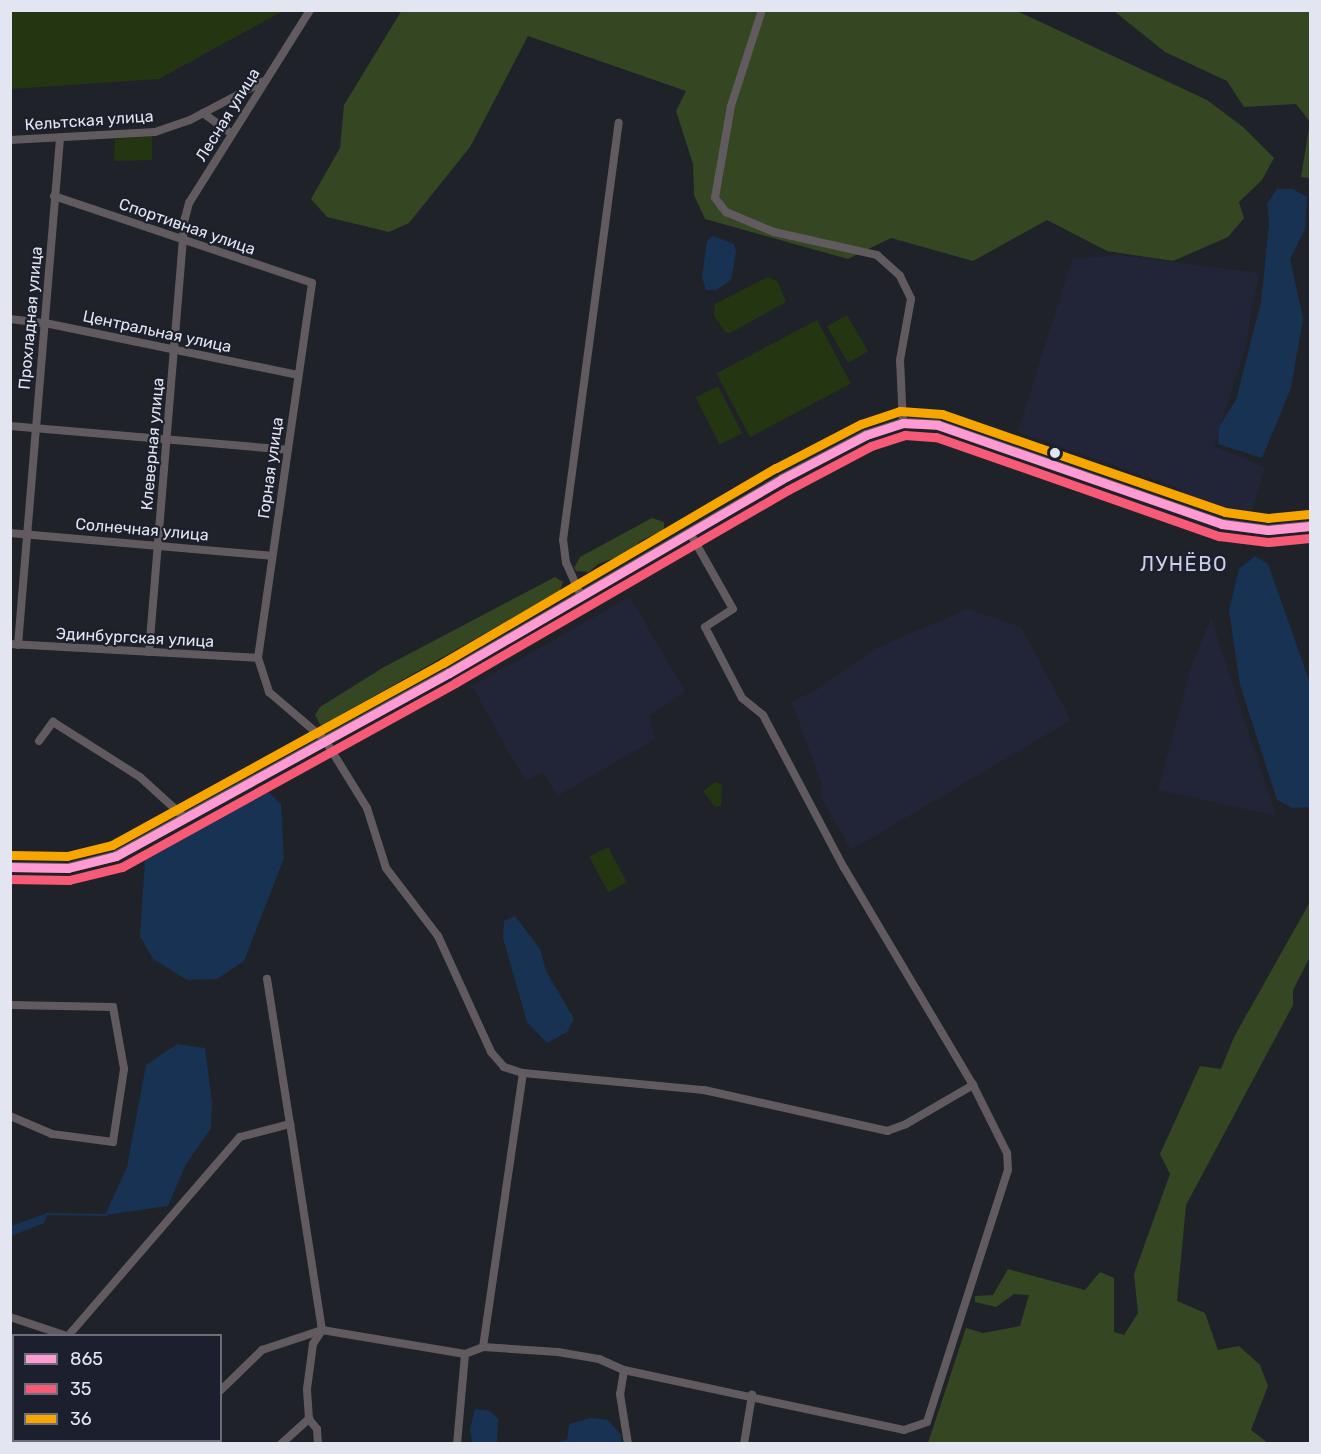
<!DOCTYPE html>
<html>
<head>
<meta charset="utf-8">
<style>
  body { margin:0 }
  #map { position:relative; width:1321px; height:1454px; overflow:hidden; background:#202229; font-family:Rubik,sans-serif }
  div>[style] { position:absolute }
  .built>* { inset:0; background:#212537 }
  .green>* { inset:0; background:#243512; transform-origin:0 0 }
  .forest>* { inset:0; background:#344622 }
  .water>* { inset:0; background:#173252 }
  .stream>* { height:2px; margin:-1px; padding:0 1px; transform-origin:1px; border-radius:1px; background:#173252 }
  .street>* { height:8px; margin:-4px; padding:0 4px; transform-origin:4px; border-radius:4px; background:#615b5f }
  .secondary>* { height:10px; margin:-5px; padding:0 5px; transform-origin:5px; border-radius:5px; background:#645e63 }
  .bus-1>* { height:9px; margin:-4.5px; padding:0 4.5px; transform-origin:4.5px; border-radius:4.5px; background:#ff9ad2 }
  .bus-2>* { height:9px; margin:-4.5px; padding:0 4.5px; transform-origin:4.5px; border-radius:4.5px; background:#f75a77 }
  .bus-3>* { height:9px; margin:-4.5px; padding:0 4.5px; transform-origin:4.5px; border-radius:4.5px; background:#f7a600 }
  .dots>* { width:16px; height:16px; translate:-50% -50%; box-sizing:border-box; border:3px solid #1c1f2d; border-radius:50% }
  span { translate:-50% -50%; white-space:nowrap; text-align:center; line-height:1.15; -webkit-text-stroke:4.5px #1c1f2d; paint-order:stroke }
  .street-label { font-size:16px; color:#e3e6f0 }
  .quarter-label { font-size:20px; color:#cbd0e4; letter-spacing:1.5px }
  .frame { position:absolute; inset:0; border:12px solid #e3e6f0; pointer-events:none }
  .legend { position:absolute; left:12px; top:1334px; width:210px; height:108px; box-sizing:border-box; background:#1c1f2d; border:2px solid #6c6f7b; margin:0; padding:8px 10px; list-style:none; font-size:18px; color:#e3e6f0 }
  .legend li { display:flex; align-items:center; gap:12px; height:30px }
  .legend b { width:30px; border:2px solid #6c6f7b }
</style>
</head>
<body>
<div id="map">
  <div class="built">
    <i style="clip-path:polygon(1119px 255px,1259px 273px,1245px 348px,1214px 446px,1265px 467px,1250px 518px,1184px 497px,1181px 489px,1018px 432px,1072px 259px)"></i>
    <i style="clip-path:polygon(630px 597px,685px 691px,649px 716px,655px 739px,557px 796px,543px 772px,525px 781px,472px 686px)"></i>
    <i style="clip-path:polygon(968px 609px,1021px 627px,1071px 720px,851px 850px,821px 797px,822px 784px,791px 701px,815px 691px,874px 649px)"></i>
    <i style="clip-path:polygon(1211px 618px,1276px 816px,1158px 790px,1191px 667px)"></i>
  </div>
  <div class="green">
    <i style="clip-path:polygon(11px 10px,283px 10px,283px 11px,159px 79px,11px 89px)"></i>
    <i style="clip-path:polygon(152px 136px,152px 160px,114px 161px,115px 139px)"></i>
    <i style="clip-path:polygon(768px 277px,778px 282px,786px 302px,730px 333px,725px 332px,714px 315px,715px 304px)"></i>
    <i style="left:847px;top:315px;width:42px;height:23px;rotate:60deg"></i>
    <i style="left:817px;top:320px;width:72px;height:114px;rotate:62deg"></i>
    <i style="left:718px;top:386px;width:53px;height:25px;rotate:63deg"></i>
    <i style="clip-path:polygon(715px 782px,722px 784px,721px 806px,715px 807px,703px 791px)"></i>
    <i style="left:608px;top:847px;width:40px;height:21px;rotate:62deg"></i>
  </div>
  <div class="forest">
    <i style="clip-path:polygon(402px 10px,1017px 11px,1207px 100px,1243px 127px,1274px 158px,1262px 180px,1239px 202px,1244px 218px,1228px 237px,1173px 261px,1107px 251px,1047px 220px,973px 261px,891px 238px,848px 259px,705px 219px,694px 195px,693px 164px,676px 111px,686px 91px,528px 36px,470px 147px,409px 223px,389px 232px,327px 217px,311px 199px,340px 148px,344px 105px)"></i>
    <i style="clip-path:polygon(1114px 11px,1310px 11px,1310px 122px,1296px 104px,1244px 107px,1227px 81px,1165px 52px)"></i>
    <i style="clip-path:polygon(1310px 122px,1310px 178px,1301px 177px)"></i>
    <i style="clip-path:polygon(652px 518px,664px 522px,664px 530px,642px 540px,626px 554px,598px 564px,589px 572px,576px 571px,574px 568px,580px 557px)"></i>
    <i style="clip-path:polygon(555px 577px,563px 582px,560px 591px,321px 726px,315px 715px,320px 707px,384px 667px)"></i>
    <i style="clip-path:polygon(1310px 902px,1310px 957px,1293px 990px,1293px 1005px,1186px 1205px,1177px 1301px,1205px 1313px,1218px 1350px,1239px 1346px,1260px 1365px,1268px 1386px,1251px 1430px,1268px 1443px,928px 1443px,966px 1328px,983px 1333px,1020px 1326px,1029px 1295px,1014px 1294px,996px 1307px,975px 1302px,975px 1296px,993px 1295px,1008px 1269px,1085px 1290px,1100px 1272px,1114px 1278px,1114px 1332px,1124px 1335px,1138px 1313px,1134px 1274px,1170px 1174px,1160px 1154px,1200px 1066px,1221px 1069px,1234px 1037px)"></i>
  </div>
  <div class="water">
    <i style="clip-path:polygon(1277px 189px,1293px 189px,1307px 197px,1305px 229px,1290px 259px,1303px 318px,1291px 388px,1262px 458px,1218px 444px,1219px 427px,1236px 400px,1261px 302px,1269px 224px,1267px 204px)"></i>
    <i style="clip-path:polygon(713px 236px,734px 244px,736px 252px,731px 280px,716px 290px,706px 290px,702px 277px,707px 241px)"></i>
    <i style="clip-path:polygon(1255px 556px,1268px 564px,1310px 683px,1310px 807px,1293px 808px,1277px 800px,1240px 685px,1229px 610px,1239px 569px)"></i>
    <i style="clip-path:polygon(263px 787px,281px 804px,284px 858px,244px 961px,217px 979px,187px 980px,153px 959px,140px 936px,145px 860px)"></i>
    <i style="clip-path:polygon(515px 916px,540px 949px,546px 971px,574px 1019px,567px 1032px,547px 1043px,527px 1022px,503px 938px,504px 921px)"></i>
    <i style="clip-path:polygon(177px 1044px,205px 1048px,212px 1103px,211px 1128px,186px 1164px,168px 1206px,105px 1215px,127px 1167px,146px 1065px)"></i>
    <i style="clip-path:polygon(48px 1213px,44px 1223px,11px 1236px,11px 1226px)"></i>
    <i style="clip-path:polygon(475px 1409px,490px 1411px,498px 1419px,497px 1443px,472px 1442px,470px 1429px)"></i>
    <i style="clip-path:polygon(591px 1418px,608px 1420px,621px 1435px,621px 1443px,556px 1443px,567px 1440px,569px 1424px)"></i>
  </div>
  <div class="stream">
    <i style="left:46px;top:1214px;width:60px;rotate:1deg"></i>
  </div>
  <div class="street">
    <i style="left:762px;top:10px;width:101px;rotate:107.9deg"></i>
    <i style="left:731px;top:106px;width:93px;rotate:99.9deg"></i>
    <i style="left:715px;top:198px;width:18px;rotate:52deg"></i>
    <i style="left:726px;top:212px;width:52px;rotate:22.6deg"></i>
    <i style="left:774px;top:232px;width:106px;rotate:12.6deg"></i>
    <i style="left:877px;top:255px;width:31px;rotate:42deg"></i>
    <i style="left:900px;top:276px;width:25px;rotate:64deg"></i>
    <i style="left:911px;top:299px;width:62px;rotate:100.2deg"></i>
    <i style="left:900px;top:360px;width:63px;rotate:87.3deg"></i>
    <i style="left:203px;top:113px;width:36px;rotate:36deg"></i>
    <i style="left:10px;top:140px;width:145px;rotate:-3.2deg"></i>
    <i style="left:155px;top:132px;width:37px;rotate:-19deg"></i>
    <i style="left:190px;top:120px;width:84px;rotate:-27.8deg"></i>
    <i style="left:54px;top:196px;width:272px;rotate:18.6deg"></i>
    <i style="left:312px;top:283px;width:379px;rotate:98.2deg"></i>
    <i style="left:258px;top:658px;width:36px;rotate:72deg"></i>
    <i style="left:269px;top:692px;width:74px;rotate:40.6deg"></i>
    <i style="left:325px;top:740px;width:80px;rotate:58.3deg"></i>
    <i style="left:367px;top:808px;width:63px;rotate:72.4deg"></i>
    <i style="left:386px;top:868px;width:86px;rotate:52.6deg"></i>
    <i style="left:438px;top:936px;width:128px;rotate:65.4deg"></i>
    <i style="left:491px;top:1052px;width:20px;rotate:49deg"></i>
    <i style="left:504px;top:1067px;width:20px;rotate:18deg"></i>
    <i style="left:523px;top:1073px;width:182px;rotate:5.4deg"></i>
    <i style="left:704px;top:1090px;width:188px;rotate:12.6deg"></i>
    <i style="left:887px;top:1131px;width:20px;rotate:-20deg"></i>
    <i style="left:906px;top:1124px;width:78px;rotate:-30.2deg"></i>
    <i style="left:10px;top:319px;width:35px;rotate:7deg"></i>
    <i style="left:45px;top:323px;width:258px;rotate:11.6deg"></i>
    <i style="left:10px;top:426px;width:279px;rotate:4.9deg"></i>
    <i style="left:10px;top:533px;width:262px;rotate:5deg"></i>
    <i style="left:581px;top:596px;width:36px;rotate:-114deg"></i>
    <i style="left:566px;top:563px;width:23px;rotate:-97deg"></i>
    <i style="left:563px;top:540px;width:421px;rotate:-82.4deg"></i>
    <i style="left:10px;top:644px;width:248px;rotate:3.2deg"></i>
    <i style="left:18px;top:645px;width:509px;rotate:-85.26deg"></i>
    <i style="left:149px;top:652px;width:435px;rotate:-85.3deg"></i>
    <i style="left:185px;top:218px;width:16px;rotate:-75deg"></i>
    <i style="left:189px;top:203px;width:228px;rotate:-57.9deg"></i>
    <i style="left:39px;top:741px;width:24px;rotate:-54deg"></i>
    <i style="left:53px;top:722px;width:103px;rotate:32.3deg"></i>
    <i style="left:140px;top:777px;width:59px;rotate:42.3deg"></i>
    <i style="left:10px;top:1005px;width:103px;rotate:1.1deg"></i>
    <i style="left:113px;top:1007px;width:63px;rotate:79.9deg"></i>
    <i style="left:124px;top:1069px;width:74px;rotate:98.6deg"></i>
    <i style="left:113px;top:1142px;width:62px;rotate:-172.5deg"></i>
    <i style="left:52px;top:1134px;width:46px;rotate:-156.8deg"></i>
    <i style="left:10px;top:1317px;width:60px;rotate:18.4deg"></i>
    <i style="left:68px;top:1336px;width:263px;rotate:-49.2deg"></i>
    <i style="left:240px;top:1137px;width:52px;rotate:-14.6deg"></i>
    <i style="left:290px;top:1124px;width:147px;rotate:-99deg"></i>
    <i style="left:483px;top:1347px;width:277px;rotate:-81.7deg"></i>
    <i style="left:624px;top:1370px;width:24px;rotate:99deg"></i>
    <i style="left:620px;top:1394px;width:51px;rotate:80.9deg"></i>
    <i style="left:220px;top:1391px;width:59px;rotate:-44.3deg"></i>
    <i style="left:262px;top:1350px;width:63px;rotate:-18.4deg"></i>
    <i style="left:322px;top:1330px;width:208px;rotate:-98.8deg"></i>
    <i style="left:186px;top:1444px;width:4px;rotate:-63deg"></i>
    <i style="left:281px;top:1444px;width:38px;rotate:-42deg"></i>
    <i style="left:318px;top:1444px;width:15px;rotate:-94deg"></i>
    <i style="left:317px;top:1429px;width:13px;rotate:-129deg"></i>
    <i style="left:309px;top:1419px;width:30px;rotate:-94deg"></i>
    <i style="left:307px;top:1389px;width:45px;rotate:-82.4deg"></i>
    <i style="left:313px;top:1344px;width:17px;rotate:-57deg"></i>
    <i style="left:322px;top:1330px;width:145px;rotate:9.5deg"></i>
    <i style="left:465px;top:1354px;width:19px;rotate:-21deg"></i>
    <i style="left:483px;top:1347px;width:75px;rotate:3.8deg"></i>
    <i style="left:558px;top:1352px;width:42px;rotate:9.7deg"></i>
    <i style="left:599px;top:1359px;width:27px;rotate:24deg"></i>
    <i style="left:624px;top:1370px;width:286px;rotate:12.1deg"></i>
    <i style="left:904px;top:1430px;width:24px;rotate:-19deg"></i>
    <i style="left:927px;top:1422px;width:265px;rotate:-72.2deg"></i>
    <i style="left:1008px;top:1170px;width:17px;rotate:-93deg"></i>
    <i style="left:1007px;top:1153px;width:76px;rotate:-116.6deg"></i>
    <i style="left:973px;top:1085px;width:252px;rotate:-120.7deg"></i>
    <i style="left:844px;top:868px;width:173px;rotate:-117.9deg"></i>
    <i style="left:763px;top:715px;width:27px;rotate:-141deg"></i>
    <i style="left:742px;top:698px;width:80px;rotate:-117.5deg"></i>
    <i style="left:705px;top:627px;width:33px;rotate:-33deg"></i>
    <i style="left:733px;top:609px;width:87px;rotate:-119.5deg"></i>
    <i style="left:457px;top:1444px;width:90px;rotate:-84.9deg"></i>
    <i style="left:744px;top:1444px;width:50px;rotate:-80.7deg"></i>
  </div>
  <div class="secondary">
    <i style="left:10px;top:867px;width:58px;rotate:1deg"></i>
    <i style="left:68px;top:868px;width:49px;rotate:-14deg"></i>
    <i style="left:116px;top:856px;width:380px;rotate:-28.8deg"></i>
    <i style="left:449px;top:673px;width:385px;rotate:-30.2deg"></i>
    <i style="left:782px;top:479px;width:95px;rotate:-27.6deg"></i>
    <i style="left:866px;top:435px;width:39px;rotate:-18deg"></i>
    <i style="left:903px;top:423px;width:35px;rotate:3deg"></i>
    <i style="left:938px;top:425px;width:301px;rotate:19.2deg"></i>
    <i style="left:1222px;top:524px;width:46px;rotate:7.4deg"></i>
    <i style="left:1268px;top:530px;width:42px;rotate:-5.4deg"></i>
  </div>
  <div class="bus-1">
    <i style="left:10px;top:867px;width:58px;rotate:1deg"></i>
    <i style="left:68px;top:868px;width:49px;rotate:-14deg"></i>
    <i style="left:116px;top:856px;width:380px;rotate:-28.8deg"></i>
    <i style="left:449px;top:673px;width:385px;rotate:-30.2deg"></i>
    <i style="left:782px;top:479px;width:95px;rotate:-27.6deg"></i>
    <i style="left:866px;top:435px;width:39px;rotate:-18deg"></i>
    <i style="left:903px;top:423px;width:35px;rotate:3deg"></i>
    <i style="left:938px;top:425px;width:301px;rotate:19.2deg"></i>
    <i style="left:1222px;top:524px;width:46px;rotate:7.4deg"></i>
    <i style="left:1268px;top:530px;width:42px;rotate:-5.4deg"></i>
  </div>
  <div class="bus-2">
    <i style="left:10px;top:879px;width:59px;rotate:1deg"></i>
    <i style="left:69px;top:880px;width:55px;rotate:-13.8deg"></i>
    <i style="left:122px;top:867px;width:380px;rotate:-28.9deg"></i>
    <i style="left:455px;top:683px;width:385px;rotate:-30.1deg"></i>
    <i style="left:788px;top:490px;width:94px;rotate:-27.9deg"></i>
    <i style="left:871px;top:446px;width:36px;rotate:-18deg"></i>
    <i style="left:905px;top:435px;width:31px;rotate:4deg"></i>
    <i style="left:936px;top:437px;width:300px;rotate:19.3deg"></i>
    <i style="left:1219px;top:536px;width:49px;rotate:7deg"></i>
    <i style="left:1268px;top:542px;width:42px;rotate:-5.4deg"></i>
  </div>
  <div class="bus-3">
    <i style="left:10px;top:855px;width:57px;rotate:1deg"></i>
    <i style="left:67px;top:856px;width:46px;rotate:-13.7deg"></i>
    <i style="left:112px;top:845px;width:378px;rotate:-28.8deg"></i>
    <i style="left:443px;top:663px;width:386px;rotate:-30.4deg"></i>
    <i style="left:776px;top:468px;width:96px;rotate:-27.4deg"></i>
    <i style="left:861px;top:424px;width:41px;rotate:-18.4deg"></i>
    <i style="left:900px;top:411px;width:42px;rotate:4.1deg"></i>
    <i style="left:942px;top:414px;width:299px;rotate:19.1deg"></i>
    <i style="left:1225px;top:512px;width:43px;rotate:7.9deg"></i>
    <i style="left:1268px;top:518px;width:41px;rotate:-5.6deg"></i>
  </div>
  <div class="dots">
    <i style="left:1055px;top:453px;background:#e3e6f0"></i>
  </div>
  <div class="street-label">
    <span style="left:228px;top:115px;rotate:-58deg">Лесная улица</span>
    <span style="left:89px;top:121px;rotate:-4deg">Кельтская улица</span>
    <span style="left:187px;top:227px;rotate:19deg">Спортивная улица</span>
    <span style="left:31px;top:318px;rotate:-85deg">Прохладная улица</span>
    <span style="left:157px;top:332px;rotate:12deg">Центральная улица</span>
    <span style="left:153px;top:444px;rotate:-85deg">Клеверная улица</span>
    <span style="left:271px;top:468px;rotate:-82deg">Горная улица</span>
    <span style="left:142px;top:530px;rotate:5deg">Солнечная улица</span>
    <span style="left:135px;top:638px;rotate:3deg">Эдинбургская улица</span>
  </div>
  <div class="quarter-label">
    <span style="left:1184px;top:564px">ЛУНЁВО</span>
  </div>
  <div class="frame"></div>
  <ul class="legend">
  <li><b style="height:8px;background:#ff9ad2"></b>865</li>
  <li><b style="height:8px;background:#f75a77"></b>35</li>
  <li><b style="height:8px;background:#f7a600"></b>36</li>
  </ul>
</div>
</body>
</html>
